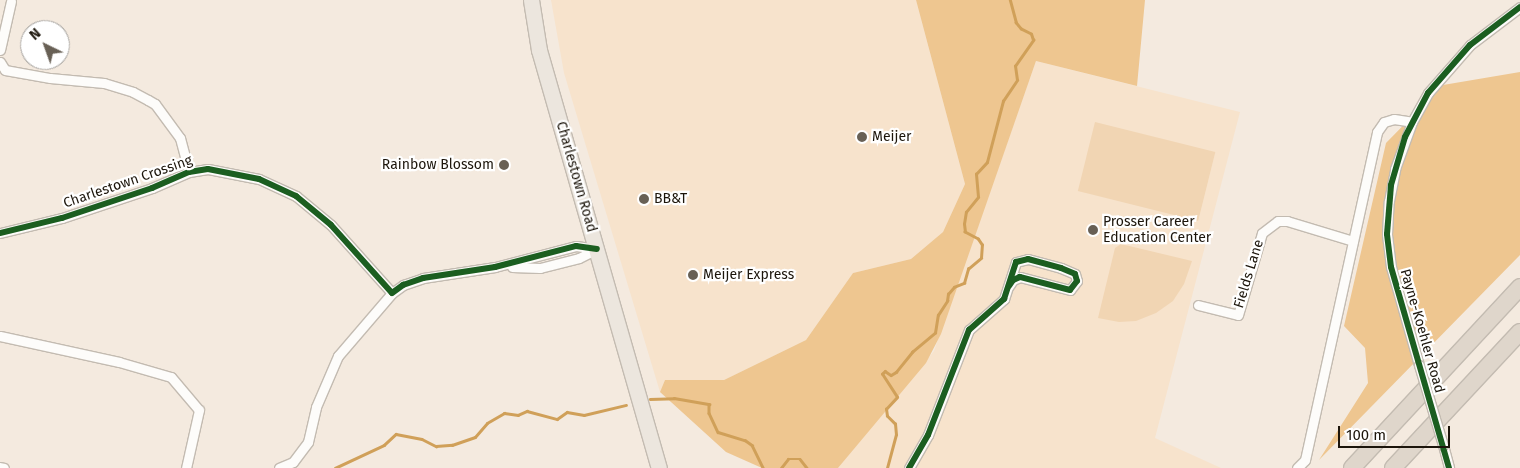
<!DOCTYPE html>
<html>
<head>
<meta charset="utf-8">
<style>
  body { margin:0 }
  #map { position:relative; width:1520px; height:468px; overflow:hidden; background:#f4eadf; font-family:"Fira Sans",sans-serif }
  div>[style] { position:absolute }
  .built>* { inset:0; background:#f7e3cc }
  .green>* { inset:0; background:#f1d5b3; transform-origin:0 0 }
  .forest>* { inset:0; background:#eec690 }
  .stream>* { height:2.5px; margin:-1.25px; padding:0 1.25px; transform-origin:1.25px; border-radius:1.25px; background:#d0a059 }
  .roads { filter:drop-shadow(1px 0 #c3bbb1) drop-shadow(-1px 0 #c3bbb1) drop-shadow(0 1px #c3bbb1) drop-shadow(0 -1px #c3bbb1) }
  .minor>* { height:9px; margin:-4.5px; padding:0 4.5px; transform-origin:4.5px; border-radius:4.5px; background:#fdfcfa }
  .primary>* { height:15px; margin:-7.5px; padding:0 7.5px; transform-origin:7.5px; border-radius:7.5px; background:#ece6de }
  .motorway>* { height:16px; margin:-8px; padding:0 8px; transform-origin:8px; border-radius:8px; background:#dfd6cb }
  .bridges { filter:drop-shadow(1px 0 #c3bbb1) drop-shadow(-1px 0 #c3bbb1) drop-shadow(0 1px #c3bbb1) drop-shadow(0 -1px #c3bbb1) }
  .minor-bridge>* { height:9px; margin:-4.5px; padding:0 4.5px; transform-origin:4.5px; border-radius:4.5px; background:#fdfcfa }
  .cycleway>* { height:6px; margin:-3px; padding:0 3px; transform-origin:3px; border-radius:3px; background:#1b5e20 }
  .dots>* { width:14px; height:14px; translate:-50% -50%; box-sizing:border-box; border:2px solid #fff; border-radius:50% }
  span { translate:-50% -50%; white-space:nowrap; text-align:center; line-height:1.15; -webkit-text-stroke:4.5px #fff; paint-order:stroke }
  .poi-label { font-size:14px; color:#1c150b }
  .left { translate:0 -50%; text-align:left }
  .right { translate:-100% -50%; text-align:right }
  .street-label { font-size:14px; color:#1c150b }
  .north { position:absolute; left:20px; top:20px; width:50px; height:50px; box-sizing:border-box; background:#fff; border:1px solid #a4a19d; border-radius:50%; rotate:318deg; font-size:14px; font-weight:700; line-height:20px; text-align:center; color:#1c150b }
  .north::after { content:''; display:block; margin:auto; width:18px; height:22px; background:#686055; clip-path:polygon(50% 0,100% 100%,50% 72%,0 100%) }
  .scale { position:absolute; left:1338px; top:426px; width:112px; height:22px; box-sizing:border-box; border:2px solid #1c150b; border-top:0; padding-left:6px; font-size:15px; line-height:18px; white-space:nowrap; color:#1c150b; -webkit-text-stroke:4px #fff; paint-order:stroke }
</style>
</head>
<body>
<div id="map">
  <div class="built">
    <i style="clip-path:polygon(551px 0,916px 0,965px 184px,943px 232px,911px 259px,853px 273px,806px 340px,724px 380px,665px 380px,660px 392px,564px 73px)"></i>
    <i style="clip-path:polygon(1036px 61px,1240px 112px,1155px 438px,1221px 468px,838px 468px,934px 351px)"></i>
  </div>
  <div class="green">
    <i style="left:1095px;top:122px;width:124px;height:71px;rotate:14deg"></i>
    <i style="clip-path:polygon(1121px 244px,1192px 261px,1184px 284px,1173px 301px,1156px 313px,1136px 321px,1119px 322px,1098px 318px,1115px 248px)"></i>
  </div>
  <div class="forest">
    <i style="clip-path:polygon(916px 0,1145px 0,1137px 86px,1036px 61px,941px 334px,926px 363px,838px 468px,762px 468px,726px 452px,660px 392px,665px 380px,724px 380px,806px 340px,853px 273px,911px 259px,943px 232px,965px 184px)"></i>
    <i style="clip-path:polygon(1520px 72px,1520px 255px,1319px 460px,1368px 383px,1365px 348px,1344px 326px,1386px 143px,1443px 85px)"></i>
  </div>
  <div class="stream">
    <i style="left:650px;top:399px;width:24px;rotate:-2deg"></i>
    <i style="left:674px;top:398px;width:36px;rotate:10deg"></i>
    <i style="left:709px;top:404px;width:9px;rotate:90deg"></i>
    <i style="left:709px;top:413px;width:21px;rotate:65deg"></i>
    <i style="left:718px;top:432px;width:28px;rotate:17deg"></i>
    <i style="left:745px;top:440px;width:9px;rotate:36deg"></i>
    <i style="left:752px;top:445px;width:25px;rotate:64deg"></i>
    <i style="left:335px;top:468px;width:54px;rotate:-25.1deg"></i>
    <i style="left:384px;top:445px;width:16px;rotate:-43deg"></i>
    <i style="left:396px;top:434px;width:26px;rotate:11deg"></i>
    <i style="left:422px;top:439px;width:16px;rotate:27deg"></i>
    <i style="left:436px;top:446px;width:16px;rotate:-4deg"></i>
    <i style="left:452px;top:445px;width:24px;rotate:-19deg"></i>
    <i style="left:475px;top:437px;width:18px;rotate:-49deg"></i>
    <i style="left:487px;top:423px;width:20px;rotate:-30deg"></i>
    <i style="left:504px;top:413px;width:14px;rotate:8deg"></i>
    <i style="left:518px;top:415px;width:10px;rotate:-24deg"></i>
    <i style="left:527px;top:411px;width:31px;rotate:15deg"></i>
    <i style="left:557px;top:419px;width:12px;rotate:-35deg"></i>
    <i style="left:567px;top:412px;width:17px;rotate:10deg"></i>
    <i style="left:584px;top:415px;width:43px;rotate:-13.4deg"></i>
    <i style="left:781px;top:468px;width:11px;rotate:-52deg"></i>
    <i style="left:788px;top:459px;width:12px"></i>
    <i style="left:800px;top:459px;width:11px;rotate:52deg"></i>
    <i style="left:887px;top:468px;width:34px;rotate:-75deg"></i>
    <i style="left:896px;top:435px;width:11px;rotate:-95deg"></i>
    <i style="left:895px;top:424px;width:11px;rotate:-135deg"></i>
    <i style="left:887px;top:416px;width:7px;rotate:-98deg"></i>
    <i style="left:886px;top:409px;width:16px;rotate:-47deg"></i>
    <i style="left:897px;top:397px;width:27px;rotate:-123deg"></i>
    <i style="left:882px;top:374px;width:4px;rotate:-45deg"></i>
    <i style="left:885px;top:371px;width:7px;rotate:34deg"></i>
    <i style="left:891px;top:375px;width:6px;rotate:-31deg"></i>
    <i style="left:896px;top:372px;width:26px;rotate:-51deg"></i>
    <i style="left:912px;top:352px;width:30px;rotate:-40deg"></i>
    <i style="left:935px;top:333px;width:18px;rotate:-81deg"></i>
    <i style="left:938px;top:315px;width:17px;rotate:-57deg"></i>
    <i style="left:947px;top:301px;width:7px;rotate:-82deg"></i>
    <i style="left:948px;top:294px;width:9px;rotate:-49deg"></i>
    <i style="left:954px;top:287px;width:11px;rotate:-22deg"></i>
    <i style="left:964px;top:283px;width:15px;rotate:-74deg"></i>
    <i style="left:968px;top:269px;width:17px;rotate:-40deg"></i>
    <i style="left:981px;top:258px;width:13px;rotate:-86deg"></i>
    <i style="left:982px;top:245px;width:7px;rotate:-124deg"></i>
    <i style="left:978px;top:239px;width:15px;rotate:-152deg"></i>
    <i style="left:965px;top:232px;width:8px;rotate:-97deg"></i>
    <i style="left:964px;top:224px;width:12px;rotate:-81deg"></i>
    <i style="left:966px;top:212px;width:19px;rotate:-51deg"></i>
    <i style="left:978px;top:197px;width:23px;rotate:-95deg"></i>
    <i style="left:976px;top:174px;width:16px;rotate:-47deg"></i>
    <i style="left:987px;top:162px;width:63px;rotate:-75.3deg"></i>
    <i style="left:1003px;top:101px;width:25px;rotate:-56deg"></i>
    <i style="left:1017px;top:80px;width:14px;rotate:-98deg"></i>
    <i style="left:1015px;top:66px;width:32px;rotate:-55deg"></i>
    <i style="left:1033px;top:40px;width:6px;rotate:-108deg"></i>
    <i style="left:1031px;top:34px;width:11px;rotate:-153deg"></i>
    <i style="left:1021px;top:29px;width:8px;rotate:-130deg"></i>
    <i style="left:1016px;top:23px;width:24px;rotate:-105deg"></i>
  </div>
  <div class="roads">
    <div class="minor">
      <i style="left:0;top:50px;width:50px;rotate:-77.3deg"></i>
      <i style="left:0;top:62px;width:9px;rotate:58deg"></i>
      <i style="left:5px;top:70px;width:46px;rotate:10.1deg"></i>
      <i style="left:50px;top:78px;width:54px;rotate:5.3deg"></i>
      <i style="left:104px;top:83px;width:30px;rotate:17deg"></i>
      <i style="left:133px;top:92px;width:17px;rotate:28deg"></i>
      <i style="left:148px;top:100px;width:8px;rotate:30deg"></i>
      <i style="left:155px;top:104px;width:42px;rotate:53.7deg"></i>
      <i style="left:180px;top:138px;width:35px;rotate:75deg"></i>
      <i style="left:0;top:233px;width:64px;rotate:-13.6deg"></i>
      <i style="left:62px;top:218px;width:95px;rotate:-18.4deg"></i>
      <i style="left:152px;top:188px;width:40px;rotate:-23.4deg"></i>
      <i style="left:189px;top:172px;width:19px;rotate:-9deg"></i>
      <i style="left:208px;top:169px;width:52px;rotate:11.1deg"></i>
      <i style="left:259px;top:179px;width:41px;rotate:24.7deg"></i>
      <i style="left:296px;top:196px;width:45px;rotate:39.6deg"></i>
      <i style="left:331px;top:225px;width:91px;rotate:48.1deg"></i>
      <i style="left:392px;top:293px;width:14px;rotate:-36deg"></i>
      <i style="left:403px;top:285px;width:21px;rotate:-19deg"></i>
      <i style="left:423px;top:278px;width:73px;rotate:-8.7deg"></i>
      <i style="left:495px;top:267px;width:84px;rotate:-14.5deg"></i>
      <i style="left:576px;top:246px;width:21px;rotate:8deg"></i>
      <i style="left:512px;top:267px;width:28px;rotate:2deg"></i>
      <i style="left:540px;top:268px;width:40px;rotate:-14.4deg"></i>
      <i style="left:579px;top:258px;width:20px;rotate:-27deg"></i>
      <i style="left:1198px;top:305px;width:41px;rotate:14deg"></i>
      <i style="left:1238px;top:315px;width:85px;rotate:-73.7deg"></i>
      <i style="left:1262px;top:233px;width:20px;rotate:-37deg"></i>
      <i style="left:1278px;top:221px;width:9px"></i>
      <i style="left:1287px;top:221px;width:69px;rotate:16.9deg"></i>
      <i style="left:0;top:336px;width:122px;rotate:12.3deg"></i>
      <i style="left:119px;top:362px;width:54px;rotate:16.1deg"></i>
      <i style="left:171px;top:377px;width:43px;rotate:49.7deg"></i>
      <i style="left:199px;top:410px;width:59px;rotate:102.6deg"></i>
      <i style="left:1419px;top:365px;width:102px;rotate:-105.9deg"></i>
      <i style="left:1391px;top:267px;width:33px;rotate:-97deg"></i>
      <i style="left:1387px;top:234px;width:33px;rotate:-87deg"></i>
      <i style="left:1389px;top:201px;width:33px;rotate:-79deg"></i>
      <i style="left:1395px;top:169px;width:50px;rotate:-70.1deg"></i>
      <i style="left:1412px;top:122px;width:33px;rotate:-61deg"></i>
      <i style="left:1428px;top:93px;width:64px;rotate:-48.8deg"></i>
      <i style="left:1470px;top:45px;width:63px;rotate:-37.2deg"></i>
      <i style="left:1443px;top:445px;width:24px;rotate:75deg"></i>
      <i style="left:0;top:467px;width:4px;rotate:14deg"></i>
      <i style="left:279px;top:468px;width:15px;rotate:-23deg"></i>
      <i style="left:293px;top:462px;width:25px;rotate:-53deg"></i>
      <i style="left:308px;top:442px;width:36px;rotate:-77deg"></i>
      <i style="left:316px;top:407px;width:56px;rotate:-66.7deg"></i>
      <i style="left:338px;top:356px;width:83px;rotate:-49.4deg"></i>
      <i style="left:909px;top:468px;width:38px;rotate:-60deg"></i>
      <i style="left:928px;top:435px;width:113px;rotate:-68.7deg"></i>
      <i style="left:969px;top:330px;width:47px;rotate:-41.5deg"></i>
      <i style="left:1004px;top:299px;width:39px;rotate:-72deg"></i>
      <i style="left:1016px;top:262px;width:12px;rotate:-14deg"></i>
      <i style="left:1028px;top:259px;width:34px;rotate:15deg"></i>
      <i style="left:1061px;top:268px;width:15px;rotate:23deg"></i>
      <i style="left:1075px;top:274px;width:7px;rotate:74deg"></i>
      <i style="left:1077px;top:281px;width:11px;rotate:128deg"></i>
      <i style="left:1070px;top:290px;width:52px;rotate:-165.4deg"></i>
      <i style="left:1020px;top:277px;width:8px;rotate:157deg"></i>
      <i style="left:1013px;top:280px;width:7px;rotate:124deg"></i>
      <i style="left:1297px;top:468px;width:11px;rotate:-45deg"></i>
      <i style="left:1305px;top:460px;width:336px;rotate:-77.6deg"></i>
      <i style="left:1377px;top:132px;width:12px;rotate:-55deg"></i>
      <i style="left:1384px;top:122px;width:10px;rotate:-17deg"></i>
      <i style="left:1394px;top:119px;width:18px;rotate:9deg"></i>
    </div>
    <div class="primary">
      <i style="left:531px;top:0;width:51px;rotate:80.9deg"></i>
      <i style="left:539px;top:50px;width:435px;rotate:74deg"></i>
    </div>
    <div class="motorway">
      <i style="left:1352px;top:468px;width:247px;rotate:-47.1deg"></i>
      <i style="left:1393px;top:468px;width:186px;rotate:-47deg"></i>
    </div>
  </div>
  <div class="bridges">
    <div class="minor-bridge">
      <i style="left:1419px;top:365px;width:84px;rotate:73.3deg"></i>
    </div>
  </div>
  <div class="cycleway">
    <i style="left:0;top:233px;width:64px;rotate:-13.6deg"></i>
    <i style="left:62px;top:218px;width:95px;rotate:-18.4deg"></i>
    <i style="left:152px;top:188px;width:40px;rotate:-23.4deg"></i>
    <i style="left:189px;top:172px;width:19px;rotate:-9deg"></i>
    <i style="left:208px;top:169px;width:52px;rotate:11.1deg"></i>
    <i style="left:259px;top:179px;width:41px;rotate:24.7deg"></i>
    <i style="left:296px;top:196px;width:45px;rotate:39.6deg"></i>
    <i style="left:331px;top:225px;width:91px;rotate:48.1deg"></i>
    <i style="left:392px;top:293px;width:14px;rotate:-36deg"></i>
    <i style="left:403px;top:285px;width:21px;rotate:-19deg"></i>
    <i style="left:423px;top:278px;width:73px;rotate:-8.7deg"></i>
    <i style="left:495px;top:267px;width:84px;rotate:-14.5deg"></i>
    <i style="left:576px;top:246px;width:21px;rotate:8deg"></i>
    <i style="left:909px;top:468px;width:38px;rotate:-60deg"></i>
    <i style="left:928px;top:435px;width:113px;rotate:-68.7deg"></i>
    <i style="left:969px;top:330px;width:47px;rotate:-41.5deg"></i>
    <i style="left:1004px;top:299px;width:39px;rotate:-72deg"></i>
    <i style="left:1016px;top:262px;width:12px;rotate:-14deg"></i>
    <i style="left:1028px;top:259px;width:34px;rotate:15deg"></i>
    <i style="left:1061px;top:268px;width:15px;rotate:23deg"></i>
    <i style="left:1075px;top:274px;width:7px;rotate:74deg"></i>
    <i style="left:1077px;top:281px;width:11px;rotate:128deg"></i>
    <i style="left:1070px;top:290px;width:52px;rotate:-165.4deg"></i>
    <i style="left:1020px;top:277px;width:8px;rotate:157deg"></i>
    <i style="left:1013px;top:280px;width:7px;rotate:124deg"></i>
    <i style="left:1449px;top:468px;width:209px;rotate:-106.1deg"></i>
    <i style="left:1391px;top:267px;width:33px;rotate:-97deg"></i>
    <i style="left:1387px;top:234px;width:49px;rotate:-85.3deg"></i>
    <i style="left:1391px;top:185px;width:50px;rotate:-73.7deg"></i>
    <i style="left:1405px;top:137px;width:50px;rotate:-62.4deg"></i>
    <i style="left:1428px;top:93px;width:64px;rotate:-48.8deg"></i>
    <i style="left:1470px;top:45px;width:63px;rotate:-37.2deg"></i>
  </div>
  <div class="dots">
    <i style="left:862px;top:137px;background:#686055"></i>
    <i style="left:504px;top:165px;background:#686055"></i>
    <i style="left:644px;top:199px;background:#686055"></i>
    <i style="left:1093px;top:230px;background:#686055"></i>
    <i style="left:693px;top:275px;background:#686055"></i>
  </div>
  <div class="poi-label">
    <span class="left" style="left:872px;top:137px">Meijer</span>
    <span class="right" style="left:494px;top:165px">Rainbow Blossom</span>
    <span class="left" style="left:654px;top:199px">BB&amp;T</span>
    <span class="left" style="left:1103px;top:230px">Prosser Career<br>Education Center</span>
    <span class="left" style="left:703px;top:275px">Meijer Express</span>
  </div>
  <div class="street-label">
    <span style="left:576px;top:177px;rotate:74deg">Charlestown Road</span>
    <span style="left:128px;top:182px;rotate:-19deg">Charlestown Crossing</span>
    <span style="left:1249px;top:274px;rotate:-73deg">Fields Lane</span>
    <span style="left:1422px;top:331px;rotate:74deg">Payne-Koehler Road</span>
  </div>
  <div class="north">N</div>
  <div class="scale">100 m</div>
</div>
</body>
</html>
